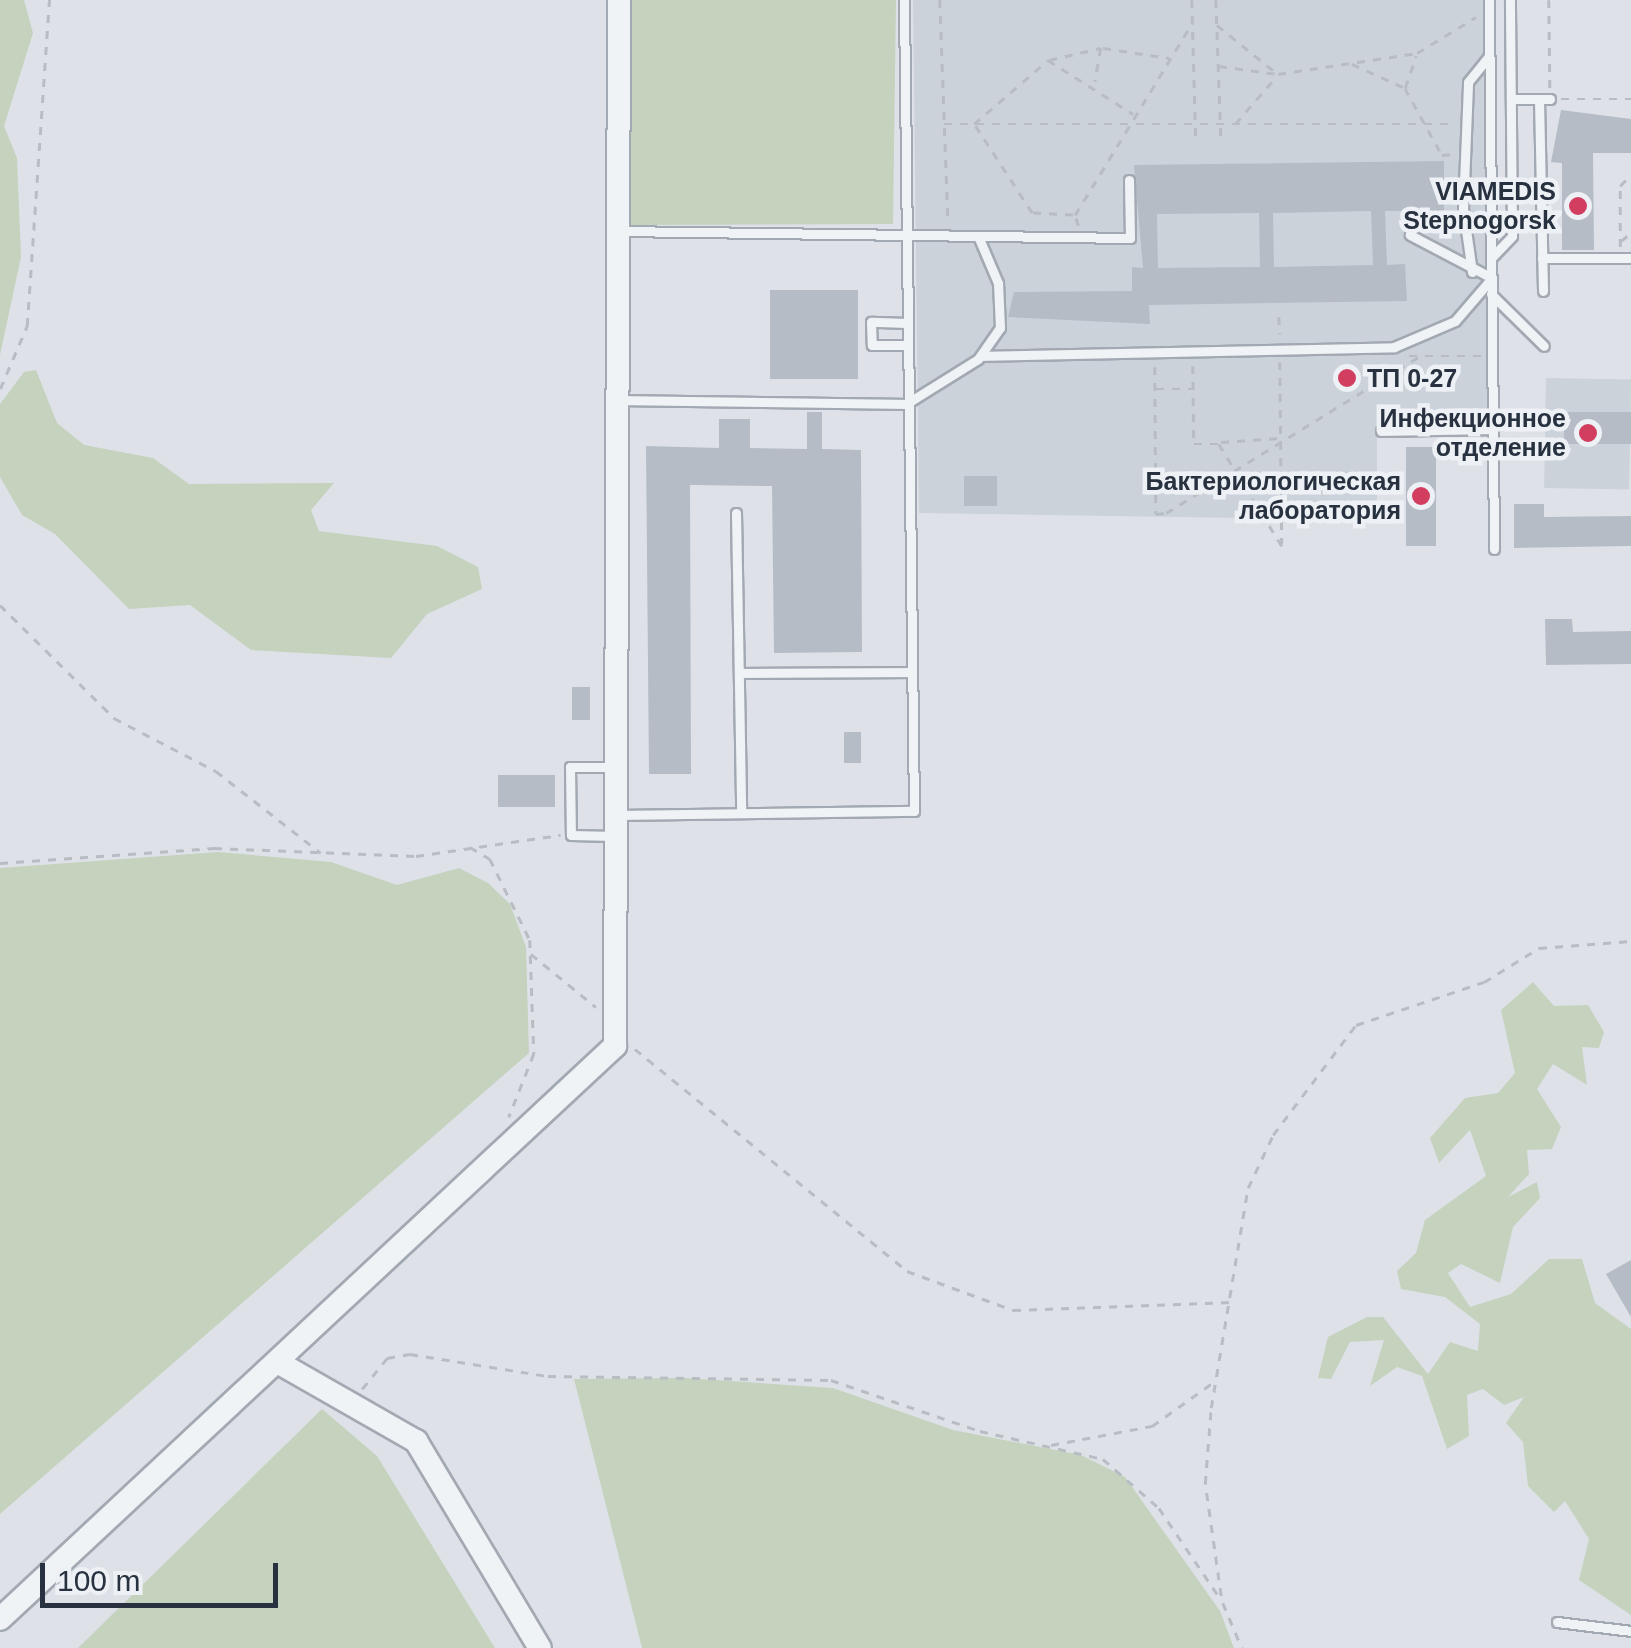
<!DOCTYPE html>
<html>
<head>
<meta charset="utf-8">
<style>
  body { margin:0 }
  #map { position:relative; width:1631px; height:1648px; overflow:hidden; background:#dee2e8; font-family:Arial,sans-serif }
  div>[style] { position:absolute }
  .built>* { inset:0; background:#ccd2da; transform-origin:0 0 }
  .green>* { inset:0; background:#c5d2be }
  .building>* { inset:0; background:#b5bcc5; transform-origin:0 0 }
  .path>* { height:2.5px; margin-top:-1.25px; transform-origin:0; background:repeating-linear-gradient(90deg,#b8bdc3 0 8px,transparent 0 16px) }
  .roads { filter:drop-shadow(2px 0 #a3a9b2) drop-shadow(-2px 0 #a3a9b2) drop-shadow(0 2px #a3a9b2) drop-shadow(0 -2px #a3a9b2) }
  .service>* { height:9px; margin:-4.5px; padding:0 4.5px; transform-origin:4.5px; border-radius:4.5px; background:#f0f3f6 }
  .tertiary>* { height:22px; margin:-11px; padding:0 11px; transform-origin:11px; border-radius:11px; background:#f0f3f6 }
  .dots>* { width:28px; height:28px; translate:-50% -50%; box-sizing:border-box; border:5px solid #edf1f5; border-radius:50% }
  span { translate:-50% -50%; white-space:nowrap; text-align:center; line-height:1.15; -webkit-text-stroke:9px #edf1f5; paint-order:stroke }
  .poi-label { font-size:25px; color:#27313f; font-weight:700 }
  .right { translate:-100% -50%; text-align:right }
  .left { translate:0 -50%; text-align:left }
  .scale { position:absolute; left:40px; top:1563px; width:238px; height:45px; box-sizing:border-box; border:5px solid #27313f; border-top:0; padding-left:12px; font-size:30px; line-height:35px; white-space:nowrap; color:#27313f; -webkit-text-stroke:8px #edf1f5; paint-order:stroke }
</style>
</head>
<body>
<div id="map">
  <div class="built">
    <i style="clip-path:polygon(913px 0,1486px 0,1488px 420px,1377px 425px,1377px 520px,919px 513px)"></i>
    <i style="left:1546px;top:378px;width:85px;height:110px;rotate:1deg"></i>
  </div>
  <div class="green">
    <i style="clip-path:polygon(0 0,24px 0,33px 33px,4px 126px,17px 158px,21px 257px,0 355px)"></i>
    <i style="clip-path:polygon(623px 0,896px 0,893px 224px,630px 225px,622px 215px)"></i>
    <i style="clip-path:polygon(36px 370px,57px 423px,84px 445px,153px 458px,189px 484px,334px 483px,311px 510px,319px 531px,437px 546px,478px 567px,482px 589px,427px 614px,391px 658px,251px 650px,190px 605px,129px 609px,55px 534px,22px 515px,0 477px,0 404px,24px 372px)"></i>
    <i style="clip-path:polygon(218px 852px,331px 862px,397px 885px,459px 868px,488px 883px,510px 904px,526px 947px,529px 1053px,0 1514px,0 868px)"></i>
    <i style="clip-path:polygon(1533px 982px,1554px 1006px,1588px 1005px,1604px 1032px,1599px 1048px,1582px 1047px,1587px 1085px,1553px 1064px,1537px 1089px,1561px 1127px,1552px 1149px,1527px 1150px,1529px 1174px,1508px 1197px,1537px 1182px,1540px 1198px,1513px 1227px,1500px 1283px,1461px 1264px,1448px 1273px,1470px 1307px,1511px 1294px,1549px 1259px,1582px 1259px,1595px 1303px,1631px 1329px,1631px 1615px,1579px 1580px,1589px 1539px,1565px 1501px,1554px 1512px,1528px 1486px,1523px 1442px,1506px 1423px,1524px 1397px,1504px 1405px,1483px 1389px,1467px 1395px,1469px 1436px,1447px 1449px,1422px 1376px,1397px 1367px,1370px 1386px,1384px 1340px,1350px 1342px,1331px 1379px,1318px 1378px,1328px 1337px,1367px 1317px,1383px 1317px,1428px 1374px,1450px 1342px,1478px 1351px,1480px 1324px,1445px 1297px,1401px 1289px,1397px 1271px,1416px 1253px,1425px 1220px,1486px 1176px,1470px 1130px,1439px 1163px,1430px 1138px,1465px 1098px,1498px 1093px,1515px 1073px,1501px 1010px)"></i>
    <i style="clip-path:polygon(685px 1378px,833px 1388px,953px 1430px,1081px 1455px,1125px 1477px,1220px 1611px,1234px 1648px,642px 1648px,574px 1379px)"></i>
    <i style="clip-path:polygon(322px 1409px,377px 1456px,495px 1648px,78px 1648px)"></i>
  </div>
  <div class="building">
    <i style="clip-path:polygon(1561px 110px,1631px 119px,1631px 153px,1593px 153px,1594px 250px,1562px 250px,1562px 163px,1551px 162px)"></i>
    <i style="clip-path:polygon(evenodd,1444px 161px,1444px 211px,1385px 211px,1387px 265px,1405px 264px,1407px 301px,1149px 305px,1150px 324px,1008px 317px,1014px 292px,1132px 291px,1132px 267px,1143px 268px,1134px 165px,1444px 161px,1371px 211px,1373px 265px,1274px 267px,1273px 213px,1371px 211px,1444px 161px,1259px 213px,1260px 267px,1158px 268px,1157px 214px,1259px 213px)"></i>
    <i style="left:770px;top:290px;width:88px;height:89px"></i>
    <i style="clip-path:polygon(807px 412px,822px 412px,822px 449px,861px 450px,862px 652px,774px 653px,772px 486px,690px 485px,691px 774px,649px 774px,646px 446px,719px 448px,719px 419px,750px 419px,750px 448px,807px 449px)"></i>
    <i style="left:1631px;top:412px;width:32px;height:67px;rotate:90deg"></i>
    <i style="left:1406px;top:447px;width:30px;height:99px"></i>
    <i style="left:964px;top:476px;width:33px;height:30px"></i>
    <i style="clip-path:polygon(1514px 504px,1544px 504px,1544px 517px,1631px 516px,1631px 546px,1514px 548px)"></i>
    <i style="clip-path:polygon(1545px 619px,1572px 619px,1573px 632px,1631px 631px,1631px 664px,1546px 665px)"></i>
    <i style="left:572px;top:687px;width:18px;height:33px"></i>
    <i style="left:844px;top:732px;width:17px;height:31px"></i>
    <i style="left:498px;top:775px;width:57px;height:32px"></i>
    <i style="clip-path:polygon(1631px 1260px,1631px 1317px,1606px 1274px)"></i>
  </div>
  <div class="path">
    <i style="left:940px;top:0;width:222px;rotate:87.9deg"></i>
    <i style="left:1192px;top:0;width:139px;rotate:88.4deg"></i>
    <i style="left:1216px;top:0;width:139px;rotate:87.9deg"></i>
    <i style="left:1549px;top:0;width:88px;rotate:89.3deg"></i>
    <i style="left:1217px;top:25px;width:73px;rotate:38.9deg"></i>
    <i style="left:1103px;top:48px;width:67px;rotate:8.6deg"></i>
    <i style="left:1049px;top:60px;width:53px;rotate:-13deg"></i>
    <i style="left:1101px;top:48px;width:34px;rotate:100deg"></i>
    <i style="left:1352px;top:64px;width:58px;rotate:24.4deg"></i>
    <i style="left:1405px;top:88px;width:34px;rotate:-71deg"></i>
    <i style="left:1219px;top:66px;width:60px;rotate:7.7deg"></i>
    <i style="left:1278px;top:74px;width:141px;rotate:-8.6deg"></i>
    <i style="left:1417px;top:53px;width:69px;rotate:-31.4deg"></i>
    <i style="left:1405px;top:88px;width:77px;rotate:61.1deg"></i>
    <i style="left:1442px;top:155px;width:12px;rotate:-5deg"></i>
    <i style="left:1561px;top:99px;width:70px"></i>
    <i style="left:944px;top:124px;width:507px"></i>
    <i style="left:1235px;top:124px;width:62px;rotate:-48.9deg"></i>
    <i style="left:1073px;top:215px;width:41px;rotate:-177.2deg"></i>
    <i style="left:1032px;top:213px;width:106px;rotate:-123.1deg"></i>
    <i style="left:974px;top:124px;width:98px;rotate:-40.9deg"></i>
    <i style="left:1048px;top:60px;width:101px;rotate:32.4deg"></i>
    <i style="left:1078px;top:226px;width:11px;rotate:-105deg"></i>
    <i style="left:1075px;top:215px;width:226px;rotate:-58.6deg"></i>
    <i style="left:1621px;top:241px;width:13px;rotate:-39deg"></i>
    <i style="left:1620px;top:247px;width:61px;rotate:-90deg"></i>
    <i style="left:1620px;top:186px;width:16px;rotate:-47deg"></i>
    <i style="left:1279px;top:317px;width:17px;rotate:87deg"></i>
    <i style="left:1409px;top:356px;width:72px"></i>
    <i style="left:1280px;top:362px;width:182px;rotate:89.4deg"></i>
    <i style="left:1193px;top:366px;width:78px;rotate:89.3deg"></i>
    <i style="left:1194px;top:444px;width:25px"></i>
    <i style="left:1219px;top:444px;width:120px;rotate:58.3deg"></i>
    <i style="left:1155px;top:367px;width:147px;rotate:89.6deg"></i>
    <i style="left:1156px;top:514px;width:10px;rotate:-6deg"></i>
    <i style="left:1166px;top:513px;width:299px;rotate:-31.7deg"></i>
    <i style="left:0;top:389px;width:69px;rotate:-66.8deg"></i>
    <i style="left:27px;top:326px;width:327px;rotate:-86.1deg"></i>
    <i style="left:1156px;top:389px;width:37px"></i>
    <i style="left:1221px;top:442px;width:58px;rotate:-3.9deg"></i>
    <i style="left:0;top:605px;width:161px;rotate:44.7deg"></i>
    <i style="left:114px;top:718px;width:115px;rotate:27.5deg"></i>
    <i style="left:216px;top:771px;width:133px;rotate:38deg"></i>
    <i style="left:470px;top:847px;width:23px;rotate:31deg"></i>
    <i style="left:490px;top:859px;width:90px;rotate:63.7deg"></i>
    <i style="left:530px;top:940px;width:114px;rotate:88deg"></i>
    <i style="left:534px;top:1054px;width:68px;rotate:111.6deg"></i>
    <i style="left:0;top:863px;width:215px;rotate:-4deg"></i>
    <i style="left:214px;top:848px;width:202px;rotate:2.3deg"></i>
    <i style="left:416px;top:856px;width:146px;rotate:-8.3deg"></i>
    <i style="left:531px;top:954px;width:84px;rotate:39.2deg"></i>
    <i style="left:635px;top:1049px;width:351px;rotate:39.2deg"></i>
    <i style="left:907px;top:1271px;width:113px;rotate:20.2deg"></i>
    <i style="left:1013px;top:1310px;width:220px;rotate:-2.1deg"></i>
    <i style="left:362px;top:1389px;width:40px;rotate:-51deg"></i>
    <i style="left:387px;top:1358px;width:23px;rotate:-10deg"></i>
    <i style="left:410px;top:1354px;width:140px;rotate:9.1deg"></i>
    <i style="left:548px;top:1376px;width:283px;rotate:0.8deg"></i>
    <i style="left:831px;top:1380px;width:157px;rotate:18.9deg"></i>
    <i style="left:980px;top:1431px;width:126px;rotate:12.8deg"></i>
    <i style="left:1103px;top:1459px;width:74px;rotate:41.2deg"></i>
    <i style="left:1159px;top:1508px;width:112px;rotate:55.9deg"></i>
    <i style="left:1051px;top:1445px;width:103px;rotate:-10.7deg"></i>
    <i style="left:1152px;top:1426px;width:77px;rotate:-35.5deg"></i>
    <i style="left:1221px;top:1596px;width:113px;rotate:-98.1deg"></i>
    <i style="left:1205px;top:1484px;width:76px;rotate:-85.5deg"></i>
    <i style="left:1211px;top:1408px;width:223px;rotate:-80.5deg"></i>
    <i style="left:1248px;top:1188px;width:59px;rotate:-64.7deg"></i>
    <i style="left:1273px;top:1135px;width:138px;rotate:-53deg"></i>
    <i style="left:1356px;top:1025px;width:135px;rotate:-18.6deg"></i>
    <i style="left:1484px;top:982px;width:65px;rotate:-31.7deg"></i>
    <i style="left:1539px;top:948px;width:92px;rotate:-4.4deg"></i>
    <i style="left:1223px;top:1603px;width:49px;rotate:67.1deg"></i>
  </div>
  <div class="roads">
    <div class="service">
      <i style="left:1489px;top:0;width:549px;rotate:89.48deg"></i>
      <i style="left:1511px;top:99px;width:39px"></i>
      <i style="left:1539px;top:99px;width:192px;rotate:88.8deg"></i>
      <i style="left:618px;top:231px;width:512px;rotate:0.78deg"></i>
      <i style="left:1130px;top:238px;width:58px;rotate:-91deg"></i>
      <i style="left:1492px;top:257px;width:29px;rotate:-46deg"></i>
      <i style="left:1512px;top:236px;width:236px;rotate:-90.5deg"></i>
      <i style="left:1542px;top:258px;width:89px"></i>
      <i style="left:1472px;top:272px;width:64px;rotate:-98.1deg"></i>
      <i style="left:1463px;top:209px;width:127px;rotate:-87.7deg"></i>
      <i style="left:1468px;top:82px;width:33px;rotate:-51deg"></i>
      <i style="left:1491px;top:294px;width:74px;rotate:44.5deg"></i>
      <i style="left:907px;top:323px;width:36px;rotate:-178deg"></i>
      <i style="left:871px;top:322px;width:23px;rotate:88deg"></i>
      <i style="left:872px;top:345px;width:35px"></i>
      <i style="left:981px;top:356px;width:413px;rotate:-1.2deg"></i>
      <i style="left:1394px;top:347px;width:66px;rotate:-23.1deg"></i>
      <i style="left:1455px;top:321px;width:57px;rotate:-49.3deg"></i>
      <i style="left:1492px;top:278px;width:93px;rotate:-152.3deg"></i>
      <i style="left:619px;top:400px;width:287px;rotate:0.8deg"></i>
      <i style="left:906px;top:404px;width:85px;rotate:-32deg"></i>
      <i style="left:978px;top:359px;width:38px;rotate:-55deg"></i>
      <i style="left:1000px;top:328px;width:45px;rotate:-92.5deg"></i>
      <i style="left:998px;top:283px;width:51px;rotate:-113.1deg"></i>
      <i style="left:1381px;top:431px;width:112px;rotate:-1deg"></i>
      <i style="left:736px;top:513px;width:299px;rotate:89deg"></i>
      <i style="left:739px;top:673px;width:173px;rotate:-0.3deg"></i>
      <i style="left:614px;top:767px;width:44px;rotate:180deg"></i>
      <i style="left:570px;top:767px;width:68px;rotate:89.2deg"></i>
      <i style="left:571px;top:835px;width:43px;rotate:1.3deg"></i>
      <i style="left:622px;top:815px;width:292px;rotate:-0.8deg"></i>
      <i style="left:914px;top:811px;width:811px;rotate:-90.71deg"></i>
      <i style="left:1557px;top:1622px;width:75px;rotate:6.9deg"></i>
    </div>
    <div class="tertiary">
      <i style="left:279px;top:1363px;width:158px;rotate:29.7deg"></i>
      <i style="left:416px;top:1441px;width:241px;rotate:59.1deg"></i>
      <i style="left:0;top:1619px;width:841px;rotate:-42.98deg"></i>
      <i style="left:615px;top:1046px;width:1046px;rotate:-89.78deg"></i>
    </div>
  </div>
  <div class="dots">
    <i style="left:1578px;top:206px;background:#d13e60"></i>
    <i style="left:1347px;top:378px;background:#d13e60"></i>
    <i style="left:1588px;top:433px;background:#d13e60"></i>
    <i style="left:1421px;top:496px;background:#d13e60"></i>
  </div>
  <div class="poi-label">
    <span class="right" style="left:1556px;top:206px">VIAMEDIS<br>Stepnogorsk</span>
    <span class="left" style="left:1367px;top:378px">ТП 0-27</span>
    <span class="right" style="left:1566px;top:433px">Инфекционное<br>отделение</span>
    <span class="right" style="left:1401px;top:496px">Бактериологическая<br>лаборатория</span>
  </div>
  <div class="scale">100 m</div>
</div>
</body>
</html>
